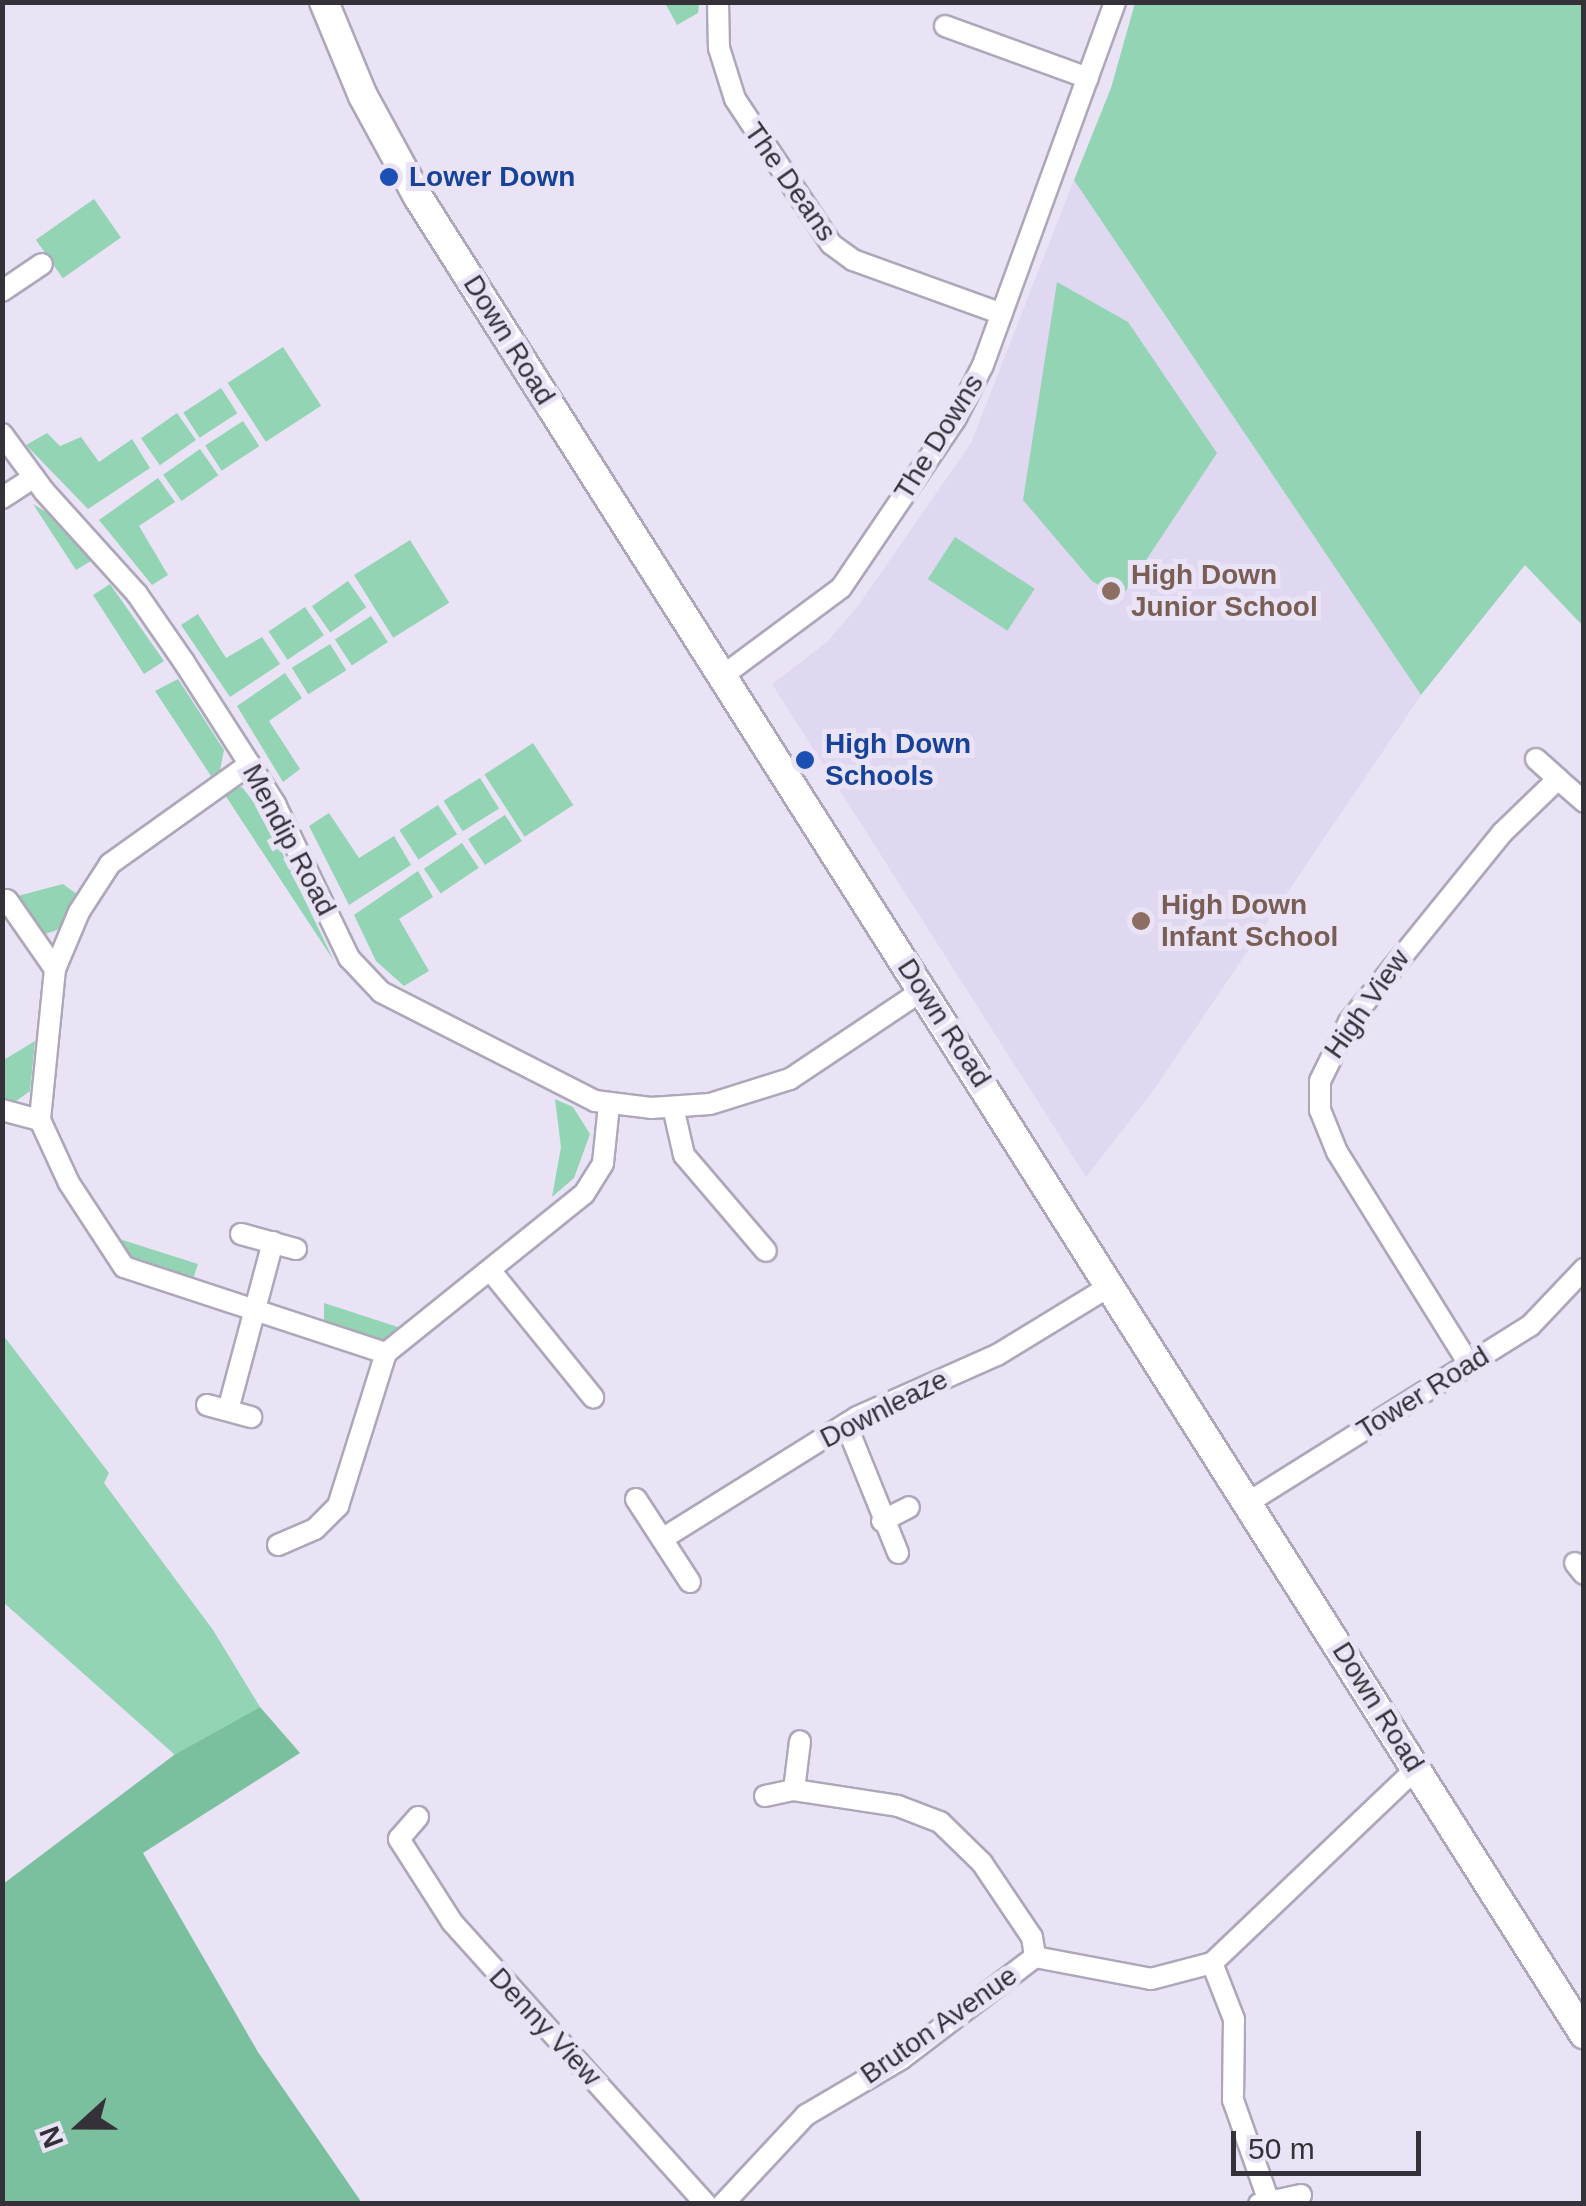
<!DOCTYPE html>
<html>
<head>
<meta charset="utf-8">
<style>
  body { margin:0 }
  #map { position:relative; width:1586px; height:2206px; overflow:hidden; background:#eae3f6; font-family:Helvetica,sans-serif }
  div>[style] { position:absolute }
  .built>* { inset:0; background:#e0d7f0 }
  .green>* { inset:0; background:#92d4b3; transform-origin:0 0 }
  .forest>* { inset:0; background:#7bc09e }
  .roads { filter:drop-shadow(2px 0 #aea7b9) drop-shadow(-2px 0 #aea7b9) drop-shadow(0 2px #aea7b9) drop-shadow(0 -2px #aea7b9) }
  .street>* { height:20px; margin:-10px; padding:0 10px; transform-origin:10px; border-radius:10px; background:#fff }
  .secondary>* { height:28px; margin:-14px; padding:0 14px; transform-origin:14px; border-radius:14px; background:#fff }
  .dots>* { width:28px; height:28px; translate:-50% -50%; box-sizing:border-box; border:5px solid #eae3f6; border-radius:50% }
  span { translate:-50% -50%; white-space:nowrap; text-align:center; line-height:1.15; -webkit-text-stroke:10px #eae3f6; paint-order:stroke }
  .transit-label { font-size:28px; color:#164399; font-weight:700 }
  .left { translate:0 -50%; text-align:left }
  .street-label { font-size:28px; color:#343138 }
  .education-label { font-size:28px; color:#785e54; font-weight:700 }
  .frame { position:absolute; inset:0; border:5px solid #343138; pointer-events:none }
  .north { position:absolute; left:30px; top:2076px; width:100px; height:100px; -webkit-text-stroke:8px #eae3f6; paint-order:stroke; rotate:249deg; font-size:28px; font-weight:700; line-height:40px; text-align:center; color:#343138 }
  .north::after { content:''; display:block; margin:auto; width:35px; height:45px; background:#343138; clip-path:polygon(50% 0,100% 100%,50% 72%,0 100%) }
  .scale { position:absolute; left:1231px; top:2131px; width:190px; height:45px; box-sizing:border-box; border:5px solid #343138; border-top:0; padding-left:12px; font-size:30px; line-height:35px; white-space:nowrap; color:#343138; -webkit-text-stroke:8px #eae3f6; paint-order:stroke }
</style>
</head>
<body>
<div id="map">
  <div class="built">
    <i style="clip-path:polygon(1074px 180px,1421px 695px,1153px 1091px,1086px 1177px,772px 684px,826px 643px,858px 606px,971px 443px)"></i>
  </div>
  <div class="green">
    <i style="clip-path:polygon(665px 3px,699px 3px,698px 13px,677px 25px)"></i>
    <i style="clip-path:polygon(1135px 3px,1583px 3px,1583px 626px,1525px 565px,1421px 695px,1074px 180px,1111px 88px)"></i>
    <i style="left:94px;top:199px;width:47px;height:71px;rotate:55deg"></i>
    <i style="clip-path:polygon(1057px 282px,1128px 322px,1217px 453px,1121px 598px,1092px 581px,1023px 500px)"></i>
    <i style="left:283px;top:347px;width:70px;height:66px;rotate:57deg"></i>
    <i style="left:221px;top:388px;width:30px;height:45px;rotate:57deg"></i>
    <i style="left:177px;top:413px;width:33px;height:44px;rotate:55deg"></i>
    <i style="left:243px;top:421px;width:30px;height:45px;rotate:57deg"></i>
    <i style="clip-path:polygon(47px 433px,60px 446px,81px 437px,99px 462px,132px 439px,150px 468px,88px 509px,26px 445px)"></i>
    <i style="left:200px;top:449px;width:32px;height:45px;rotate:55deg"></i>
    <i style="clip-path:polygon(158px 478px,175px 502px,139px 526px,168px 575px,152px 585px,99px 520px)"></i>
    <i style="clip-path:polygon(33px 504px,46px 512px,91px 561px,76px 570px)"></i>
    <i style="left:955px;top:537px;width:95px;height:50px;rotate:33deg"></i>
    <i style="left:410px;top:540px;width:74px;height:66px;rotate:58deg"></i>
    <i style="left:348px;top:581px;width:32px;height:44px;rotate:55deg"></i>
    <i style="clip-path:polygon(110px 584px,164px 661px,144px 674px,93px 595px)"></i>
    <i style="left:305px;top:607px;width:34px;height:44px;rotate:56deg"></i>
    <i style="clip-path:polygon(198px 614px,226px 658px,262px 637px,280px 664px,230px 697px,181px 625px)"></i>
    <i style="left:371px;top:616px;width:31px;height:43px;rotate:57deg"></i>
    <i style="left:330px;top:644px;width:31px;height:45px;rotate:58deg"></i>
    <i style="clip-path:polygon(285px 673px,302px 698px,269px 721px,300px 769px,283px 782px,237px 706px)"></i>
    <i style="clip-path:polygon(178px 679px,224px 750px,220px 770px,211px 776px,155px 691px)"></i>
    <i style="left:533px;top:743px;width:74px;height:58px;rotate:57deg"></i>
    <i style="left:480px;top:778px;width:36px;height:43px;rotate:58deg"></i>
    <i style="clip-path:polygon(242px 787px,264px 815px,334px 961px,223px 792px)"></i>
    <i style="left:438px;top:805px;width:35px;height:46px;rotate:57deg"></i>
    <i style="clip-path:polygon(329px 813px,359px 858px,394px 836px,411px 865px,349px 905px,309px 826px)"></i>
    <i style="left:505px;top:815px;width:31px;height:44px;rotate:57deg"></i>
    <i style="left:462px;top:843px;width:30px;height:46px;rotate:56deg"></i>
    <i style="clip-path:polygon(418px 871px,433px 897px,399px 919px,429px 971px,404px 986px,376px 961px,354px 915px)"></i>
    <i style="clip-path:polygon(63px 884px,78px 895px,63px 928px,42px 935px,10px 898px)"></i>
    <i style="clip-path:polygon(35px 1041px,30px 1091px,12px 1104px,3px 1102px,2px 1061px)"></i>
    <i style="clip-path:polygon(555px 1099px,573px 1107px,590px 1134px,574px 1178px,552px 1197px,561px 1147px)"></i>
    <i style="clip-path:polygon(113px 1237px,198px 1264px,193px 1279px,137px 1262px)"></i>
    <i style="clip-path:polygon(324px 1303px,401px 1328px,381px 1342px,324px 1324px)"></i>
    <i style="clip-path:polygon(3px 1335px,109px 1473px,104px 1483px,213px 1630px,260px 1707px,175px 1755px,3px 1602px)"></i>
  </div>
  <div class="forest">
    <i style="clip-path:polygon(260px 1707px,300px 1753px,143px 1853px,258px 2052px,362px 2203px,3px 2203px,3px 1884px,174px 1755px)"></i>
  </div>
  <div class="roads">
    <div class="street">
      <i style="left:718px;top:2px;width:46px;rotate:88.8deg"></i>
      <i style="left:719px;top:48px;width:53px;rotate:72.6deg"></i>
      <i style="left:735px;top:99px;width:174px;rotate:56.5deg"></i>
      <i style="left:831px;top:244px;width:27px;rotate:36deg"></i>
      <i style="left:853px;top:260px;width:158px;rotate:19.9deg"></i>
      <i style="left:945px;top:26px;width:152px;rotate:20deg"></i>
      <i style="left:2px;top:291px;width:48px;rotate:-34deg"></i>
      <i style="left:2px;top:434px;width:71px;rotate:53.6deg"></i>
      <i style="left:44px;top:491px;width:139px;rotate:47.9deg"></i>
      <i style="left:137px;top:594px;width:83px;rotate:55.3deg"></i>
      <i style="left:184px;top:662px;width:169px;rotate:57.3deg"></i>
      <i style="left:275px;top:804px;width:171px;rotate:64.3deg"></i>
      <i style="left:349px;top:958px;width:47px;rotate:46.7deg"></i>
      <i style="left:381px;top:992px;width:240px;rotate:27deg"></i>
      <i style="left:595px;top:1101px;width:56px;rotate:7.1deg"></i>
      <i style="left:651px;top:1108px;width:59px;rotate:-3.9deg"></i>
      <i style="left:710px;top:1104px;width:84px;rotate:-17.4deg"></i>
      <i style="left:790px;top:1079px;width:160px;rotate:-33.8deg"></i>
      <i style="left:2px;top:498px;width:38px;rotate:-33deg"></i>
      <i style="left:721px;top:677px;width:149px;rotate:-36.6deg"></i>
      <i style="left:841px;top:588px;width:205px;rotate:-55.9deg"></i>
      <i style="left:956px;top:418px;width:59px;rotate:-63deg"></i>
      <i style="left:983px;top:365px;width:386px;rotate:-70deg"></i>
      <i style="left:1536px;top:759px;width:30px;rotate:42deg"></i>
      <i style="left:250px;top:764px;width:172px;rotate:144.5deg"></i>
      <i style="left:110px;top:864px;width:57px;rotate:122.9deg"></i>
      <i style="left:79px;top:912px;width:62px;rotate:112.8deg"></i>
      <i style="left:55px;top:969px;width:152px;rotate:95.7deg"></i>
      <i style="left:40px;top:1120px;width:69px;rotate:65.3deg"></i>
      <i style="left:69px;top:1183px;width:100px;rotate:56.8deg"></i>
      <i style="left:124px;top:1267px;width:276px;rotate:18.2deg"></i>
      <i style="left:386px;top:1353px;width:254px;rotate:-38.8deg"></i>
      <i style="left:584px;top:1194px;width:36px;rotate:-58deg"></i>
      <i style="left:603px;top:1163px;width:58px;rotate:-84.1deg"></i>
      <i style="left:7px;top:900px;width:84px;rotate:55.2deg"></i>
      <i style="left:673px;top:1107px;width:49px;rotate:77.1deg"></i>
      <i style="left:684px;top:1155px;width:126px;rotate:49.5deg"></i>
      <i style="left:2px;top:1110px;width:39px;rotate:15deg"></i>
      <i style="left:241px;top:1234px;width:57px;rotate:15.3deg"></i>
      <i style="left:490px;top:1270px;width:164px;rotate:51deg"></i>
      <i style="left:1469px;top:1364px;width:250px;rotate:-121.9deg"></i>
      <i style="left:1337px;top:1152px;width:45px;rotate:-112deg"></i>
      <i style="left:1320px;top:1110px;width:29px;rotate:-90deg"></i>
      <i style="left:1320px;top:1081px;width:66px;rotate:-63.8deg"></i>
      <i style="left:1349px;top:1022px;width:243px;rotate:-51deg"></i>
      <i style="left:1502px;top:833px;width:78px;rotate:-44deg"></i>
      <i style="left:1558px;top:779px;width:35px;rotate:41deg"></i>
      <i style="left:207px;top:1405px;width:46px;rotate:15.3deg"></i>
      <i style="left:228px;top:1410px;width:174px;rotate:-75deg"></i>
      <i style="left:846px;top:1424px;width:139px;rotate:68deg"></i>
      <i style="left:636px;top:1499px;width:99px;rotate:57deg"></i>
      <i style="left:1249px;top:1502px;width:332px;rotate:-32.1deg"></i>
      <i style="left:1530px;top:1326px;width:79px;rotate:-46.5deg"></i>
      <i style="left:882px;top:1521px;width:30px;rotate:-27deg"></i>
      <i style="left:662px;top:1539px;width:230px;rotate:-32deg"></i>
      <i style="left:857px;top:1417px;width:153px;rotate:-23.9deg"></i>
      <i style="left:997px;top:1355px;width:132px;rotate:-31.4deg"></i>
      <i style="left:278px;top:1545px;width:40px;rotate:-23.4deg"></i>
      <i style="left:315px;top:1529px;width:33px;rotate:-45deg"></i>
      <i style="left:338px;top:1506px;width:160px;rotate:-72.6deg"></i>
      <i style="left:1575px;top:1563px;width:14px;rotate:51deg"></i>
      <i style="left:794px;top:1790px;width:49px;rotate:-83deg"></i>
      <i style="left:765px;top:1796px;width:30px;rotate:-12deg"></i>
      <i style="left:794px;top:1790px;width:105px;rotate:8.7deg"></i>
      <i style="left:898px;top:1806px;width:45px;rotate:20.9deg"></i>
      <i style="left:940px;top:1822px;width:59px;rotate:44.3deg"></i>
      <i style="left:982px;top:1863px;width:89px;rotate:56deg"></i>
      <i style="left:1032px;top:1937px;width:20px;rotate:81deg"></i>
      <i style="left:418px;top:1817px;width:29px;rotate:131deg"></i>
      <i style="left:399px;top:1839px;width:98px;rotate:57.4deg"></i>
      <i style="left:452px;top:1922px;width:380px;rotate:48deg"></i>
      <i style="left:1212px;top:1963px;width:60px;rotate:68.6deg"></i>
      <i style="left:1234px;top:2019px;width:81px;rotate:90.7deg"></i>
      <i style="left:1233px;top:2100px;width:105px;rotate:70.5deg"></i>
      <i style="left:723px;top:2204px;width:122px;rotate:-47deg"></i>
      <i style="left:806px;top:2115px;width:110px;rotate:-30.5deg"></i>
      <i style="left:901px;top:2059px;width:168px;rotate:-37.3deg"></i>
      <i style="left:1035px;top:1957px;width:118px;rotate:10.7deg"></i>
      <i style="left:1151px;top:1979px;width:63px;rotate:-14.7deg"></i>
      <i style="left:1212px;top:1963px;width:282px;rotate:-43.6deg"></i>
      <i style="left:1259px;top:2204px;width:43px;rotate:-12.1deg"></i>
    </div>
    <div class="secondary">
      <i style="left:324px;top:2px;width:102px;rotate:67.5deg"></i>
      <i style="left:363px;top:96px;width:115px;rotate:61.4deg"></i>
      <i style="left:418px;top:197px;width:2176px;rotate:57.6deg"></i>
    </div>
  </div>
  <div class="dots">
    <i style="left:389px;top:177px;background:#1a4fb4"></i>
    <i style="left:1111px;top:591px;background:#8d6e63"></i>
    <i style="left:805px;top:760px;background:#1a4fb4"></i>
    <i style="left:1141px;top:921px;background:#8d6e63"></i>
  </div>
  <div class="transit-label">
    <span class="left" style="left:409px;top:177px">Lower Down</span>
    <span class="left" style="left:825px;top:760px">High Down<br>Schools</span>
  </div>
  <div class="street-label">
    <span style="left:790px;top:182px;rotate:55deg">The Deans</span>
    <span style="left:509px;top:340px;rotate:58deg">Down Road</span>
    <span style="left:939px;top:437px;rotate:-58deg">The Downs</span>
    <span style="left:289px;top:840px;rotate:62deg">Mendip Road</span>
    <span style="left:1367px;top:1004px;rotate:-55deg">High View</span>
    <span style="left:944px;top:1023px;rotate:57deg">Down Road</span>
    <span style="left:1423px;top:1393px;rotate:-32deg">Tower Road</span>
    <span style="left:884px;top:1409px;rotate:-27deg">Downleaze</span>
    <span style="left:1378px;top:1707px;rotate:58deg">Down Road</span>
    <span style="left:939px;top:2025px;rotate:-35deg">Bruton Avenue</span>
    <span style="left:545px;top:2027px;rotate:47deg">Denny View</span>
  </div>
  <div class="education-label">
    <span class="left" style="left:1131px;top:591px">High Down<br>Junior School</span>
    <span class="left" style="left:1161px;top:921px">High Down<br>Infant School</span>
  </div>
  <div class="frame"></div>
  <div class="north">N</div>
  <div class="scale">50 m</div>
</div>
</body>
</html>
